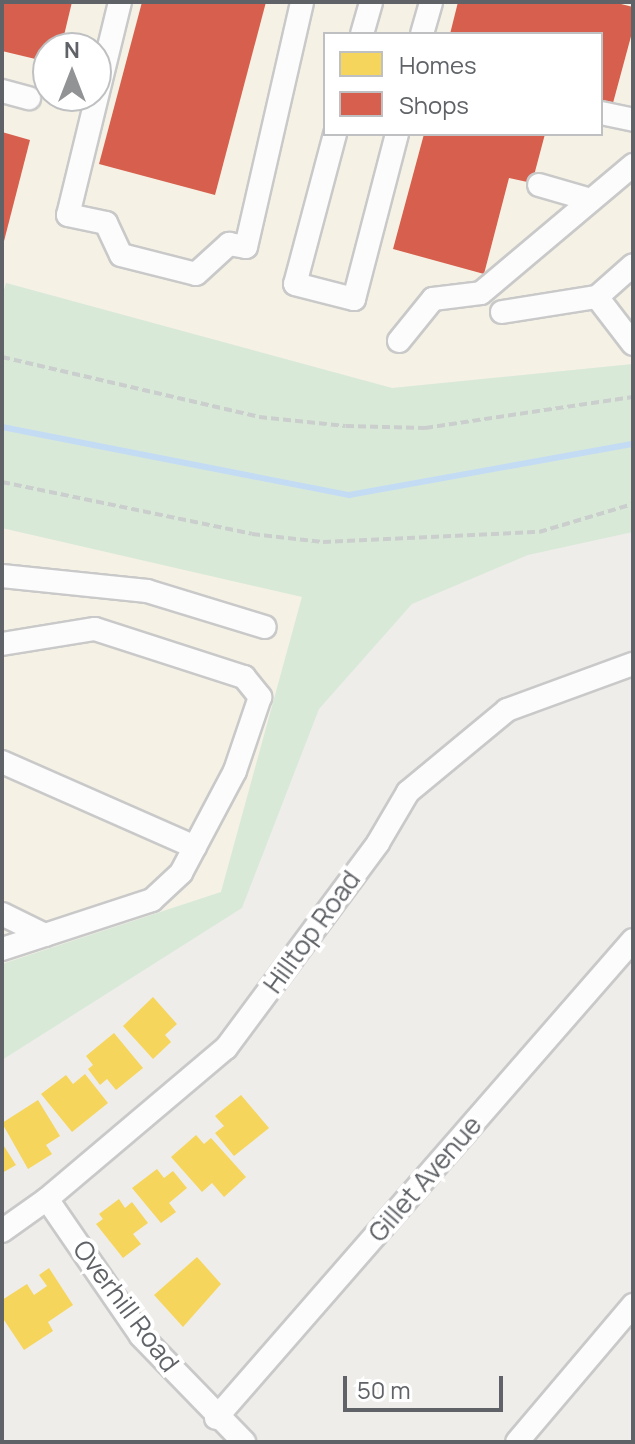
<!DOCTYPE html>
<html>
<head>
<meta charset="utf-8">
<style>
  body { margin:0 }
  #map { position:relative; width:635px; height:1444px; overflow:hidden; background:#eeedea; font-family:Manrope,sans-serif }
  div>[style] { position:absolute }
  .commercial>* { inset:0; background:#f5f2e5 }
  .green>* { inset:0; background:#d9e9d8 }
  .homes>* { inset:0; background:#f6d55c }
  .shops>* { inset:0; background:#d6604d }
  .stream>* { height:6px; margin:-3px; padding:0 3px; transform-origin:3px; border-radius:3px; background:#c3dcf4 }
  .path>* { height:4px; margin-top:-2px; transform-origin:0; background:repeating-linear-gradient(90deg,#cacecd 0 8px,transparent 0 12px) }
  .roads { filter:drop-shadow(2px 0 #c9c9c9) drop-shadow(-2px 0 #c9c9c9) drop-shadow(0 2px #c9c9c9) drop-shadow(0 -2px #c9c9c9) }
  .minor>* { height:22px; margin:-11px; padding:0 11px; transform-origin:11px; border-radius:11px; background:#fcfcfc }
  span { translate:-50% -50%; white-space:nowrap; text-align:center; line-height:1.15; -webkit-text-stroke:8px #fff; paint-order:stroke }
  .street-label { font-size:26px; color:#5f6266 }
  .frame { position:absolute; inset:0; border:4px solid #5f6266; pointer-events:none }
  .legend { position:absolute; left:323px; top:32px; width:280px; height:104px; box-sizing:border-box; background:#fff; border:2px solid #bfc0c2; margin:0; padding:10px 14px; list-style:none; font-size:24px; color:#5f6266 }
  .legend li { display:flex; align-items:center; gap:16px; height:40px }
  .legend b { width:40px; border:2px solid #bfc0c2 }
  .north { position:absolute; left:32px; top:32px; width:80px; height:80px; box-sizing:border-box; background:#fff; border:2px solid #bfc0c2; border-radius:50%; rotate:0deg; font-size:22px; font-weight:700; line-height:32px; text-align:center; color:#5f6266 }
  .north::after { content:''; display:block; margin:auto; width:28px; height:36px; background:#919394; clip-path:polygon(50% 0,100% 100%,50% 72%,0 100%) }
  .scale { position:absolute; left:343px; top:1376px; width:160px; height:36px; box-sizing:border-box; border:4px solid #5f6266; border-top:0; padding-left:10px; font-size:24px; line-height:28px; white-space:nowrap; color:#5f6266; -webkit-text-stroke:6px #fff; paint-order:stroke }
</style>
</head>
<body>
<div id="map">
  <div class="commercial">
    <i style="clip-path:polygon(evenodd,2px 2px,633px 2px,633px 364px,392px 388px,7px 283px,2px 297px,2px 2px,325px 34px,601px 34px,601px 134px,325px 134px,325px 34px,2px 2px,48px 48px,96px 48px,96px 96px,48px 96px,48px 48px)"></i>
    <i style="clip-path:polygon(2px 528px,302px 596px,221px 892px,2px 964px)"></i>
  </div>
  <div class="green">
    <i style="clip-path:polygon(6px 283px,392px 388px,633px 364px,633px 532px,528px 555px,412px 604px,319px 709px,242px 908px,2px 1060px,2px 964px,221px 892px,302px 597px,2px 528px,2px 297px)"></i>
  </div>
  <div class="homes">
    <i style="clip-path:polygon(153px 997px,177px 1024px,165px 1035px,171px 1042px,153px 1059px,123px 1026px)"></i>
    <i style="clip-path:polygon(114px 1033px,143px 1068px,116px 1090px,107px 1079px,100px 1085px,88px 1069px,93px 1065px,86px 1056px)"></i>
    <i style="clip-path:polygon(85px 1074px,108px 1103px,72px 1132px,41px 1094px,66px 1075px,73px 1084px)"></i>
    <i style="clip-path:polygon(241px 1095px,269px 1128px,234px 1156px,215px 1133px,224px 1126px,215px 1116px)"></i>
    <i style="clip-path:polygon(38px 1100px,60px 1136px,46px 1145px,52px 1154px,28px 1169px,2px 1123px)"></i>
    <i style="clip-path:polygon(196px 1135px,204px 1144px,211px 1138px,246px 1177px,224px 1197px,212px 1183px,202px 1192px,171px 1157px)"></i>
    <i style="clip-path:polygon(2px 1143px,16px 1165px,2px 1173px)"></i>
    <i style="clip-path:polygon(157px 1169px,164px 1178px,173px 1171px,187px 1188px,169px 1203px,176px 1212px,161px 1223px,132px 1188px)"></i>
    <i style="clip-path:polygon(119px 1199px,125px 1208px,132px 1202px,148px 1223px,133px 1234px,141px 1244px,123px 1258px,96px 1224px,103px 1219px,99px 1214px)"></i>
    <i style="clip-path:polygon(197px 1257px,221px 1284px,183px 1327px,154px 1295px)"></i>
    <i style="clip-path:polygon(49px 1268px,73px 1305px,48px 1322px,53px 1331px,24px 1350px,2px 1317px,2px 1300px,27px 1284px,34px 1295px,47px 1286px,39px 1275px)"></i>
  </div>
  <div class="shops">
    <i style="clip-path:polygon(2px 2px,72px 2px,61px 48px,48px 48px,48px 62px,2px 51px)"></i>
    <i style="clip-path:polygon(142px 2px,266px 2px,215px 195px,99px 164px)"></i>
    <i style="clip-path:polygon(458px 2px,613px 2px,633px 7px,633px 29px,613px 103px,601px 100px,601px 34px,450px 34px)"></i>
    <i style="clip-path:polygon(2px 132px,30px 140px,3px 245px,2px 245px)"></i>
    <i style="clip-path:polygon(424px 134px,545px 134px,532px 183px,509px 178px,484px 274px,393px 249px)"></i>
  </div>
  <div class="stream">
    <i style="left:2px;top:427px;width:354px;rotate:11.1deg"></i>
    <i style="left:349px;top:495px;width:289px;rotate:-10.2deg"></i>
  </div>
  <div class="path">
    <i style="left:2px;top:357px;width:264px;rotate:13.1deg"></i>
    <i style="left:259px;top:417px;width:87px;rotate:5.9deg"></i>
    <i style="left:346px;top:426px;width:79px;rotate:1.5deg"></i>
    <i style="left:425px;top:428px;width:210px;rotate:-8.5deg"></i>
    <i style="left:2px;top:482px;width:255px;rotate:11.7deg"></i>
    <i style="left:252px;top:534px;width:71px;rotate:6.4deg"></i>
    <i style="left:323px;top:542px;width:216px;rotate:-2.7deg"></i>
    <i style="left:539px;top:532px;width:98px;rotate:-16.6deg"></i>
  </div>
  <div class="roads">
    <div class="minor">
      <i style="left:120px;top:2px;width:219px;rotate:103.7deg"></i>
      <i style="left:68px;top:215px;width:39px;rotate:12deg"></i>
      <i style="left:106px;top:223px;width:35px;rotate:65deg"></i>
      <i style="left:121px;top:255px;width:77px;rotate:14.2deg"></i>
      <i style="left:196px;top:274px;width:45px;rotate:-42.3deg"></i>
      <i style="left:229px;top:244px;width:17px;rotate:10deg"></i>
      <i style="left:246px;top:247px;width:251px;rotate:-77.1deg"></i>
      <i style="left:362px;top:34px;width:33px;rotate:-74deg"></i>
      <i style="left:422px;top:34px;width:33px;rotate:-74deg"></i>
      <i style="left:2px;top:91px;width:28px;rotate:15deg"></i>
      <i style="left:601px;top:113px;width:33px;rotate:12deg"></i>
      <i style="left:335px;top:134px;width:155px;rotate:104.9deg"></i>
      <i style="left:295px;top:284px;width:61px;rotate:14.3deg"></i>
      <i style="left:354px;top:299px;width:171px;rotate:-75.4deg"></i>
      <i style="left:539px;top:185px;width:54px;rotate:16.1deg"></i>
      <i style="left:597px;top:297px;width:59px;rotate:52.5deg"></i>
      <i style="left:502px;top:312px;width:96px;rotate:-9deg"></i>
      <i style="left:597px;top:297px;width:48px;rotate:-41.6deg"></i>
      <i style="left:399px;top:341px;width:54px;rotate:-51deg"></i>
      <i style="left:433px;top:299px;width:48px;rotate:-7.1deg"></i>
      <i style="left:481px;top:293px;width:199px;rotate:-40.1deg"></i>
      <i style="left:2px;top:576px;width:146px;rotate:5.9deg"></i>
      <i style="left:147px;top:591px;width:123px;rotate:17deg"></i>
      <i style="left:2px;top:644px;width:94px;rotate:-9.2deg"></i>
      <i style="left:95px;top:629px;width:157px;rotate:17.9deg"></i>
      <i style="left:244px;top:677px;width:26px;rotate:51deg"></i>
      <i style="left:260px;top:697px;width:78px;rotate:108.7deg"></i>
      <i style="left:235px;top:771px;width:115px;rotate:117.9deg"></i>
      <i style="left:181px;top:873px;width:40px;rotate:137deg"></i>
      <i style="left:152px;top:900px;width:158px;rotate:161.9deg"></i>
      <i style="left:2px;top:762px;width:211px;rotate:23.8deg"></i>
      <i style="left:2px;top:914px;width:48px;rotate:26deg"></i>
      <i style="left:47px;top:1199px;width:166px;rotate:55.5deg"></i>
      <i style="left:141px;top:1336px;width:148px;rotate:45.8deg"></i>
      <i style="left:2px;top:1231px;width:55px;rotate:-35.4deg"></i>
      <i style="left:47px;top:1199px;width:234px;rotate:-40.2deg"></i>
      <i style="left:226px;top:1048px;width:255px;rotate:-53.4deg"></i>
      <i style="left:378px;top:843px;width:59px;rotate:-59.5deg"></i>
      <i style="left:408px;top:792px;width:129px;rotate:-39.6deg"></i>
      <i style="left:507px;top:710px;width:134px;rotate:-20.1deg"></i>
      <i style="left:216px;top:1418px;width:634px;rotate:-48.9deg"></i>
      <i style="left:517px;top:1442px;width:180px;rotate:-49.7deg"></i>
    </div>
  </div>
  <div class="street-label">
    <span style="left:312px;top:932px;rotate:-54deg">Hilltop Road</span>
    <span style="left:425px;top:1179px;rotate:-49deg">Gillet Avenue</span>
    <span style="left:126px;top:1306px;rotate:53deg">Overhill Road</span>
  </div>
  <div class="frame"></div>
  <ul class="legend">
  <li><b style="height:22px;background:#f6d55c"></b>Homes</li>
  <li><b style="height:22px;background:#d6604d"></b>Shops</li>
  </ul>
  <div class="north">N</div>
  <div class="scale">50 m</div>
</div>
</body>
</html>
